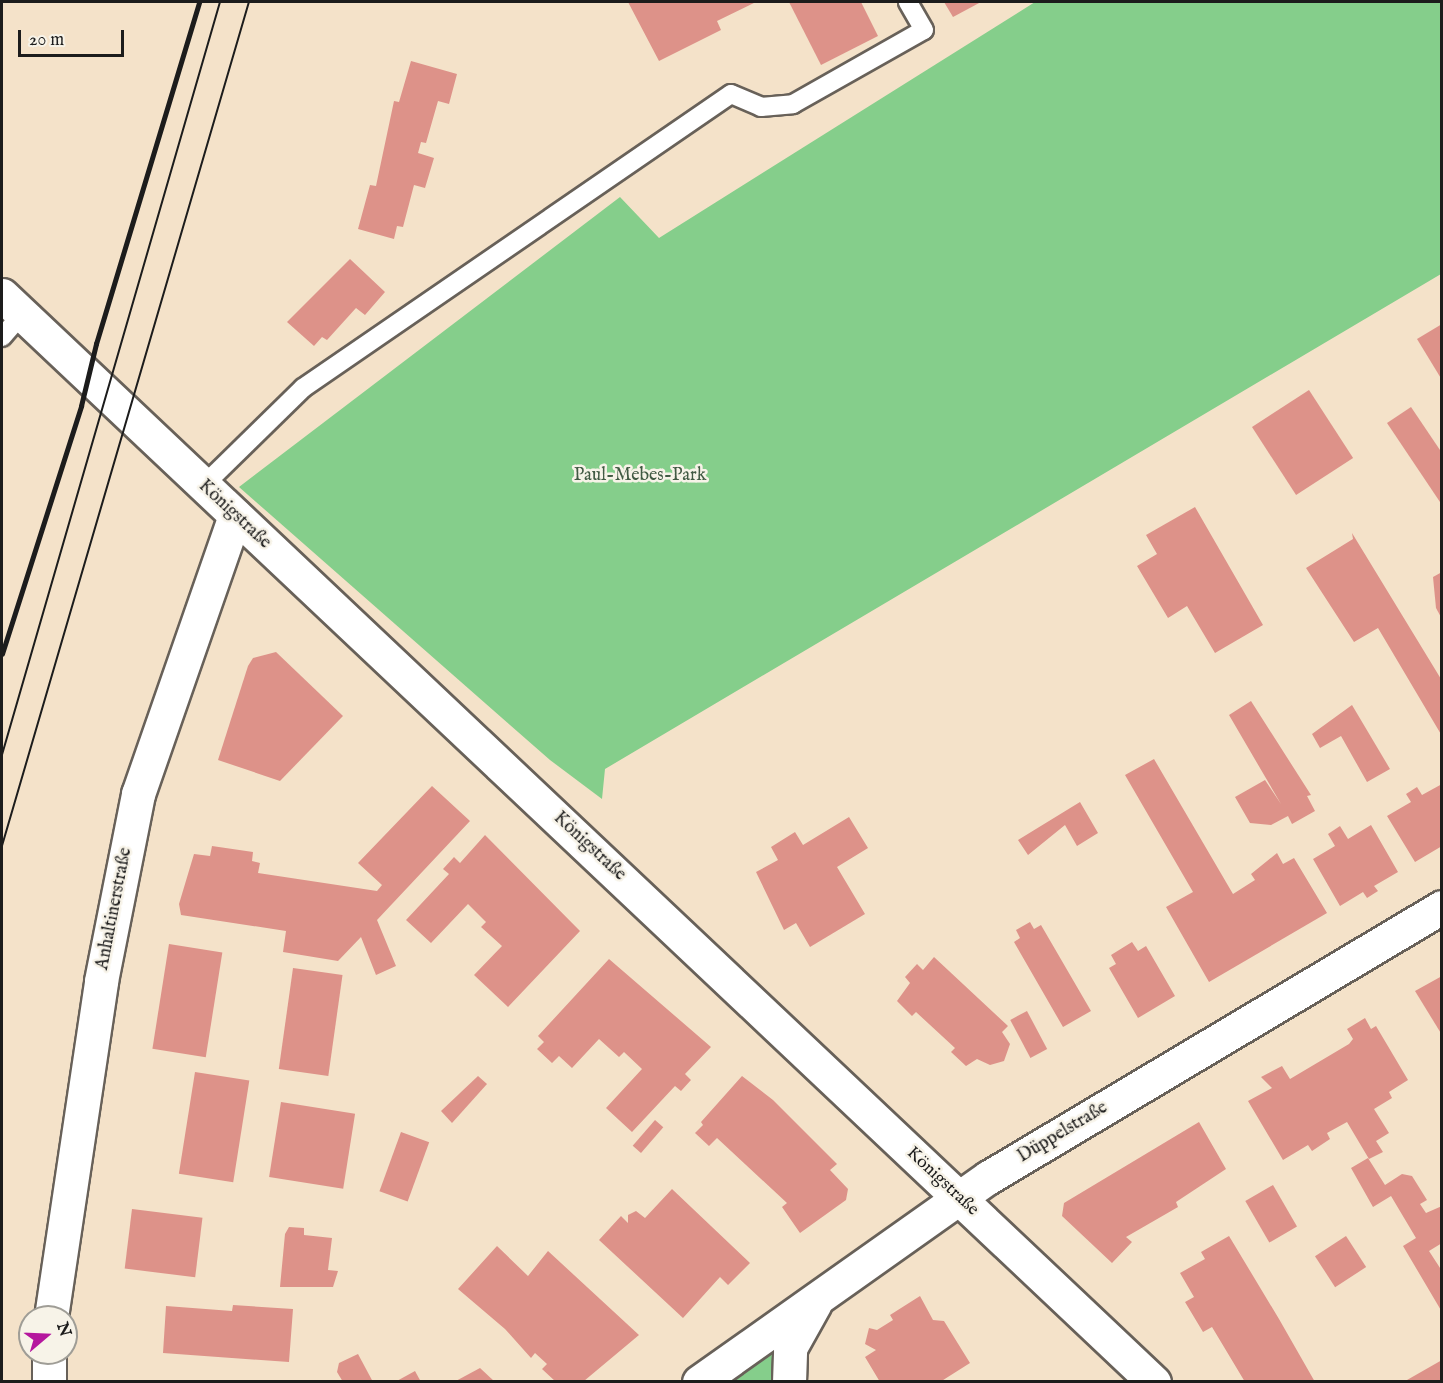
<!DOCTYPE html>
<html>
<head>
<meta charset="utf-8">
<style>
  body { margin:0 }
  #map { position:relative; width:1443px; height:1383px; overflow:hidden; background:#f4e2c9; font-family:"IM FELL English",serif }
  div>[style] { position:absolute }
  .green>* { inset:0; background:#85ce8b }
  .building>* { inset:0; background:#dd9289; transform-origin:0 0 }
  .roads { filter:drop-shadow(2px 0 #686159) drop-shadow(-2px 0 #686159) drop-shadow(0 2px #686159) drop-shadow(0 -2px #686159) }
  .service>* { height:18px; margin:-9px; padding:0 9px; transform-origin:9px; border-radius:9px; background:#fff }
  .minor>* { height:33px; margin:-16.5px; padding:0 16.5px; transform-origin:16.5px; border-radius:16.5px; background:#fff }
  .tram>* { height:1.5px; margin:-0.75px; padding:0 0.75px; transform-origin:0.75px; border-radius:0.75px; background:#1c1c1c }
  .rail>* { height:4.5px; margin:-2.25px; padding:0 2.25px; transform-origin:2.25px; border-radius:2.25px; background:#1c1c1c }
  span { translate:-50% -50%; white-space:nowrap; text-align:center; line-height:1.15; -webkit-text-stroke:5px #f7f3e8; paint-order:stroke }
  .park-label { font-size:18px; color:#415a43 }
  .street-label { font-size:18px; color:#1c1c1c }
  .frame { position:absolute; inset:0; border:3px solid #1c1c1c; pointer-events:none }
  .north { position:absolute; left:18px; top:1305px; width:60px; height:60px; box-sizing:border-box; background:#f7f3e8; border:2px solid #9f9d96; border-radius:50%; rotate:71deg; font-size:16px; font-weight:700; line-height:24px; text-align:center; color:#1c1c1c }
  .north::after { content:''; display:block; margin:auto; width:21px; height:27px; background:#b5179e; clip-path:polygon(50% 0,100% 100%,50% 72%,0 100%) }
  .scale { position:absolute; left:18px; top:30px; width:106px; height:27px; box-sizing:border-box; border:3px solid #1c1c1c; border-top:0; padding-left:8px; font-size:18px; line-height:21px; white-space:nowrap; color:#1c1c1c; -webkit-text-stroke:4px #f7f3e8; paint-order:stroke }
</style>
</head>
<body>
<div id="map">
  <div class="green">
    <i style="clip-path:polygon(1035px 2px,1441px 2px,1441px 274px,605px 769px,602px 799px,550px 760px,239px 487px,620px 197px,659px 238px)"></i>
    <i style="clip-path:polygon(772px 1352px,772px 1381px,728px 1382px,768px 1353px)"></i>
  </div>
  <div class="building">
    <i style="clip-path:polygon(628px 2px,756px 2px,717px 21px,721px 30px,659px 61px)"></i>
    <i style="clip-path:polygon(789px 2px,861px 2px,878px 36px,821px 65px)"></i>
    <i style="clip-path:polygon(944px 2px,981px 2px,953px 17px)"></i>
    <i style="clip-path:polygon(411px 61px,457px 74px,449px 104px,438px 101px,426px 143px,421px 142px,418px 153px,434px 158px,425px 188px,414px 185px,403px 227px,397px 226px,394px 239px,358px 229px,370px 185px,376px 186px,394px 101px,399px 102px)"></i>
    <i style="clip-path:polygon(350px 259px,385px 292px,365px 315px,356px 308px,327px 340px,322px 337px,314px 346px,287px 322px)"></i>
    <i style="clip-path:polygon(1442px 324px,1442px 380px,1417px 339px)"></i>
    <i style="left:1309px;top:390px;width:81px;height:68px;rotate:57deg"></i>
    <i style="clip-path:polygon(1411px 407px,1442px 453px,1442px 505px,1387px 423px)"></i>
    <i style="clip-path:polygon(1195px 507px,1263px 625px,1215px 653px,1187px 606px,1168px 618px,1137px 566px,1157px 554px,1146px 535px)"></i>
    <i style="clip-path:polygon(1352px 533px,1441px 679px,1442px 736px,1378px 628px,1354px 642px,1306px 568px,1353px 539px)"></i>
    <i style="clip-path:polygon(1442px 572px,1442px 619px,1436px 608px,1433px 577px)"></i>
    <i style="clip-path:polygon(276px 652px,343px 716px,280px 781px,218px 760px,248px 666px,253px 658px)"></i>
    <i style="clip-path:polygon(1251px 701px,1311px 795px,1307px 796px,1315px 811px,1292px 824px,1288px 816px,1271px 825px,1250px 823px,1235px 797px,1265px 780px,1281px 804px,1229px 715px)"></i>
    <i style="clip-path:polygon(1352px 705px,1390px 769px,1367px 782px,1341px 736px,1320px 748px,1312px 734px)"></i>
    <i style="clip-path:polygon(1154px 759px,1233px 894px,1255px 880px,1251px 874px,1277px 853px,1283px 864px,1294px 858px,1327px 913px,1209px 982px,1166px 907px,1193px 892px,1125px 775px)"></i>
    <i style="clip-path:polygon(1442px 784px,1442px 846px,1415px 862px,1387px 816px,1411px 802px,1406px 794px,1417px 787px,1422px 795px)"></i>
    <i style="clip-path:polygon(432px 786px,470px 821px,377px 920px,396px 966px,376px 975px,361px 937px,338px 961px,283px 952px,286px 931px,181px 915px,179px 904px,194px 854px,210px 856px,212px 846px,253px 852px,252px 861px,260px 863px,258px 873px,377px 891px,382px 885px,358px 863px)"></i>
    <i style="clip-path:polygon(1080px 802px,1098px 833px,1077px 846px,1065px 825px,1028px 855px,1018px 840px)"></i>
    <i style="clip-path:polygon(849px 817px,868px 848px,837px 867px,865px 914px,810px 947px,796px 923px,784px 930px,756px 872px,778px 860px,771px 847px,795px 832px,803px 845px)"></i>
    <i style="clip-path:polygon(1371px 825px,1398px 872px,1374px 886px,1378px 891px,1367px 898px,1363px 892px,1340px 906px,1313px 859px,1335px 846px,1328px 834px,1340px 826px,1348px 839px)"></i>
    <i style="clip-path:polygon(485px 835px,580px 931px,508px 1007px,474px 975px,502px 946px,481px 927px,486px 922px,468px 904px,431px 943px,406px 920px,449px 874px,443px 869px,454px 857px,460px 863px)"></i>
    <i style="clip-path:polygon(1030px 922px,1034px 929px,1041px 925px,1091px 1011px,1063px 1027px,1014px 942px,1020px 938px,1016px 930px)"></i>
    <i style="clip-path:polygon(1132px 942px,1138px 951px,1146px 946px,1175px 996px,1138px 1018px,1109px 968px,1116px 964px,1111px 955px)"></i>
    <i style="left:169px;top:944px;width:54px;height:106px;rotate:9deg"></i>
    <i style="clip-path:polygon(934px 957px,1008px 1026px,1002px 1032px,1010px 1044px,1004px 1061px,990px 1065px,977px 1059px,966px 1066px,951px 1052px,955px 1048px,916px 1012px,912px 1016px,897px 1001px,910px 983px,905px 977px,917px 964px,923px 970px)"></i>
    <i style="clip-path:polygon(609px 959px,711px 1047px,685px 1074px,691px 1080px,681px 1091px,675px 1086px,632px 1132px,606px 1108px,642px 1069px,624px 1052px,619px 1057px,599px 1039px,572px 1068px,559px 1056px,552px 1063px,537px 1049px,544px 1042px,538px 1036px)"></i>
    <i style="left:293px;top:968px;width:50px;height:102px;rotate:8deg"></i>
    <i style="clip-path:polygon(1442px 976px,1442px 1035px,1415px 991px)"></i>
    <i style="left:1027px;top:1011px;width:43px;height:19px;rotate:62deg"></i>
    <i style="clip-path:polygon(1365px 1018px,1371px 1029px,1376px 1026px,1408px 1080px,1389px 1092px,1392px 1098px,1374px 1109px,1389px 1133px,1376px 1141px,1383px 1152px,1369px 1159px,1347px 1122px,1327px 1133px,1330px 1139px,1312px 1151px,1308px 1145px,1283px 1160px,1248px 1101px,1272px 1088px,1261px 1077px,1282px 1066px,1290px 1079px,1349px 1044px,1353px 1039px,1347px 1029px)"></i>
    <i style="left:195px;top:1072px;width:55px;height:103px;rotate:9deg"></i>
    <i style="clip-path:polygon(478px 1076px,487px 1084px,452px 1123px,441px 1111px)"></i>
    <i style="clip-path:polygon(742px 1076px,773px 1100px,837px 1164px,830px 1170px,848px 1189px,846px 1200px,800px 1233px,782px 1207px,787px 1203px,717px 1138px,709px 1146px,695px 1133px,703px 1125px,701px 1122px)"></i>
    <i style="left:281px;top:1102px;width:75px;height:76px;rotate:9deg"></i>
    <i style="left:655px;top:1120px;width:11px;height:34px;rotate:41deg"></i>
    <i style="clip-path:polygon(1199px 1122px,1226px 1169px,1176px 1202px,1178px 1207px,1126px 1237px,1132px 1242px,1112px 1263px,1062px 1216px,1064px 1203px)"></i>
    <i style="left:401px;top:1132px;width:30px;height:63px;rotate:20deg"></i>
    <i style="clip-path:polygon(1368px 1158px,1385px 1185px,1402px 1174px,1412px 1176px,1427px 1200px,1420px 1204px,1426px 1213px,1442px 1206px,1442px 1243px,1429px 1251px,1442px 1271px,1442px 1312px,1403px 1246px,1416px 1238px,1391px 1196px,1373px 1207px,1351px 1168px)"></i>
    <i style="left:1273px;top:1185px;width:48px;height:32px;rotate:60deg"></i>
    <i style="clip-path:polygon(672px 1189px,750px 1263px,728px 1285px,720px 1277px,683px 1318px,599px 1240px,621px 1216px,628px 1223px,628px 1215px,636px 1211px,645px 1218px)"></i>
    <i style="left:132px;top:1209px;width:71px;height:60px;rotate:7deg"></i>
    <i style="clip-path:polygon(289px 1227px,304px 1228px,304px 1235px,332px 1238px,328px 1270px,338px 1271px,333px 1287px,280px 1287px,285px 1234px)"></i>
    <i style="clip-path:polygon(1229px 1236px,1279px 1319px,1315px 1382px,1245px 1382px,1212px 1327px,1203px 1332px,1185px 1302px,1194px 1297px,1180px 1273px,1205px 1259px,1201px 1252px)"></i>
    <i style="left:1346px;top:1236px;width:37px;height:37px;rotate:57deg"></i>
    <i style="clip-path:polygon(497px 1246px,528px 1276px,548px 1251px,639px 1335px,584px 1381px,556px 1382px,542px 1369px,547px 1364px,535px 1353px,531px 1358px,505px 1329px,458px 1289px)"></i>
    <i style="clip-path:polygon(920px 1296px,933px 1320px,944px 1321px,970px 1363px,940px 1382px,880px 1382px,865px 1357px,876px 1350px,865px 1344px,869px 1328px,877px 1330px,893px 1320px,890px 1315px)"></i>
    <i style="clip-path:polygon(233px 1305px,293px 1309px,289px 1362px,163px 1353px,166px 1306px,232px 1311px)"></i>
    <i style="clip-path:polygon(358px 1354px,373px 1382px,343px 1382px,337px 1372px,339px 1363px)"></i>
    <i style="clip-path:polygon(1442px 1360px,1442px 1382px,1408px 1382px,1407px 1380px)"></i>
    <i style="clip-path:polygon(480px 1368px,495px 1382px,454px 1382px)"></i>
    <i style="clip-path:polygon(415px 1371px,421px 1382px,395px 1382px)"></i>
  </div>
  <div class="roads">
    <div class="service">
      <i style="left:2px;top:337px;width:30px;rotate:-49deg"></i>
      <i style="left:203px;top:486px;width:140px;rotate:-44.4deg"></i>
      <i style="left:303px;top:388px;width:519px;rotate:-34.49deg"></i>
      <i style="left:731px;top:94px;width:33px;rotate:23deg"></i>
      <i style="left:761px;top:107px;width:32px;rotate:-5deg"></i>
      <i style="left:793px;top:104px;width:150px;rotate:-29.5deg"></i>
      <i style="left:924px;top:30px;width:32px;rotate:-120deg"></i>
    </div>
    <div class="minor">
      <i style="left:2px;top:295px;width:1584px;rotate:43.34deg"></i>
      <i style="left:51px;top:1317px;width:340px;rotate:-81.5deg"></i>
      <i style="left:101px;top:981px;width:191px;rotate:-78.8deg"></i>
      <i style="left:138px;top:794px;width:295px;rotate:-70.8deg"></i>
      <i style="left:49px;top:1382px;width:29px;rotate:-90deg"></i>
      <i style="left:699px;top:1382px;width:355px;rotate:-35.3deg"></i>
      <i style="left:989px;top:1177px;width:527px;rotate:-30.8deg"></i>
      <i style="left:789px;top:1382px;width:34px;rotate:-88deg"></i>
      <i style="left:790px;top:1348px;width:51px;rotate:-60.9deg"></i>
    </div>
  </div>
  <div class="tram">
    <i style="left:2px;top:755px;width:784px;rotate:-73.85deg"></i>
    <i style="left:2px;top:846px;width:879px;rotate:-73.69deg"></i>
  </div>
  <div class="rail">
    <i style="left:2px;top:654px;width:260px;rotate:-72.3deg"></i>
    <i style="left:81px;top:406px;width:64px;rotate:-76.4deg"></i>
    <i style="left:96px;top:344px;width:357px;rotate:-73.2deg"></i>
  </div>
  <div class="park-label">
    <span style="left:640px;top:476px">Paul-Mebes-Park</span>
  </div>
  <div class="street-label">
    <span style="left:234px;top:515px;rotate:43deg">Königstraße</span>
    <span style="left:589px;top:847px;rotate:43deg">Königstraße</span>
    <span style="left:115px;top:909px;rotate:-79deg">Anhaltinerstraße</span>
    <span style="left:1063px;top:1133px;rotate:-31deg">Düppelstraße</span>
    <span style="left:942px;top:1182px;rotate:43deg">Königstraße</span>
  </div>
  <div class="frame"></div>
  <div class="north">N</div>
  <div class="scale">20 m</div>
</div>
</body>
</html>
